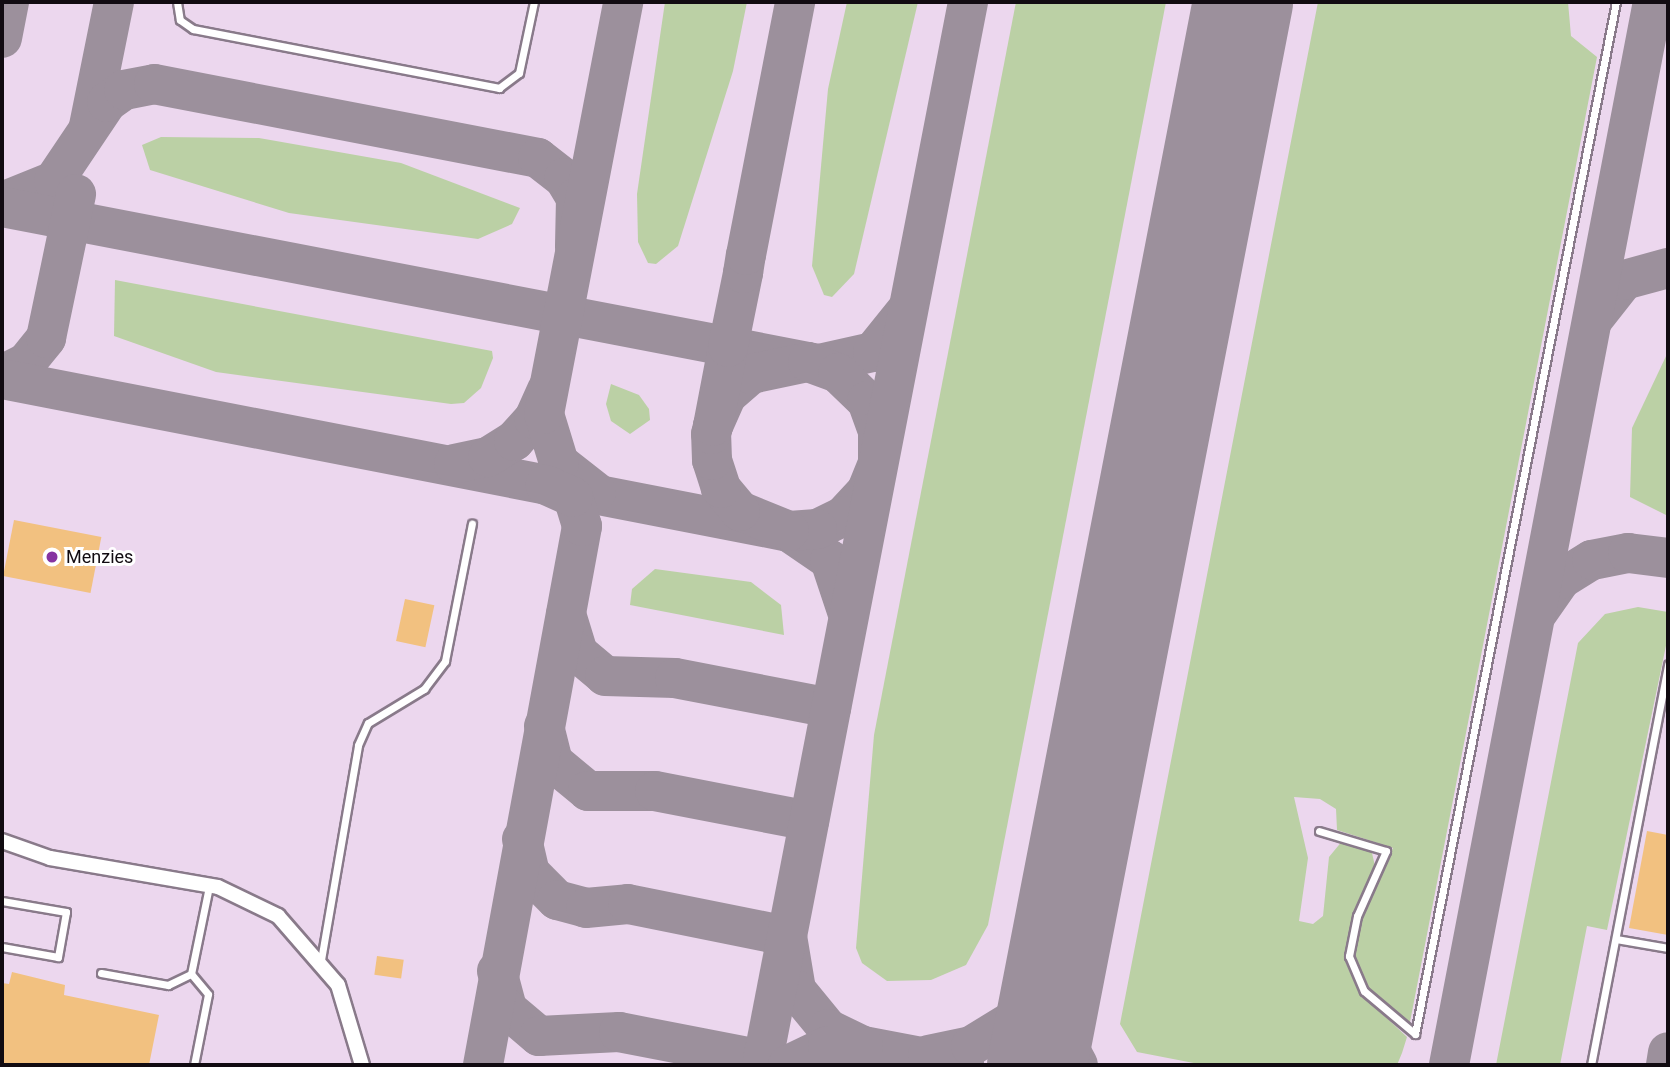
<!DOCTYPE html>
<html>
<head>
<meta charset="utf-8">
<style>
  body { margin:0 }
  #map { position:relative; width:1670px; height:1067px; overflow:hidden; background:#f6e6f8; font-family:Roboto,sans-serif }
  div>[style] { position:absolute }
  .built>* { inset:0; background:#ecd7ee; transform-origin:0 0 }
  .green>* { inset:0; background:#bbd0a5 }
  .taxiway>* { height:40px; margin:-20px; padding:0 20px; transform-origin:20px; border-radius:20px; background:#9c909c }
  .runway>* { height:100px; margin:-50px; padding:0 50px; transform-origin:50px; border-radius:50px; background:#9c909c }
  .building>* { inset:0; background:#f2c180; transform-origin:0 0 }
  .roads { filter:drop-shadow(2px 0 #897a8a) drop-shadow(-2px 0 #897a8a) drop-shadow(0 2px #897a8a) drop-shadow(0 -2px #897a8a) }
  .service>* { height:7px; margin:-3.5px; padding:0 3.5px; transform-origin:3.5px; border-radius:3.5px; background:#fff }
  .minor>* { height:14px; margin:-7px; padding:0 7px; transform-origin:7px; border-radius:7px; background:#fff }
  .dots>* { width:19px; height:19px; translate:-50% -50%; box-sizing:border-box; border:4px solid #fff; border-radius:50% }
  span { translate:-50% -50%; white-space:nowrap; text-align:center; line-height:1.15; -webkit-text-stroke:6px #fff; paint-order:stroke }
  .poi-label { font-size:18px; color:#110b11 }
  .left { translate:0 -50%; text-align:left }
  .frame { position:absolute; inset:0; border:4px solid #110b11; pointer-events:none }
</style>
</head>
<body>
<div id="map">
  <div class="built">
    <i style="left:2px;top:2px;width:1666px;height:1063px"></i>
  </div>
  <div class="green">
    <i style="clip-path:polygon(665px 2px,747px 2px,733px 71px,678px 246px,656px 264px,648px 263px,638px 242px,637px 194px)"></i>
    <i style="clip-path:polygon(847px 2px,918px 2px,854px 274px,832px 297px,824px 295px,812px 266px,828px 89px)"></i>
    <i style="clip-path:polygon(1016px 2px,1166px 2px,988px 925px,966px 965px,931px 980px,887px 981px,862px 963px,856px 948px,874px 735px)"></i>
    <i style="clip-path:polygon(1318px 2px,1568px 2px,1571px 36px,1597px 57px,1410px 1022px,1372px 994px,1354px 956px,1360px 920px,1393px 848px,1337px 830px,1336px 809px,1320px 799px,1294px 797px,1308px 858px,1299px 921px,1313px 924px,1323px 916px,1329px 857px,1343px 840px,1372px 853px,1375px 866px,1351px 923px,1346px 963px,1359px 992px,1407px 1037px,1402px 1053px,1397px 1065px,1204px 1065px,1137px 1052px,1120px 1024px)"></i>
    <i style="clip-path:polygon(161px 137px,259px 138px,401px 163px,520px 208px,512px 224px,478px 239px,289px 213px,150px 170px,142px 145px)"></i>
    <i style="clip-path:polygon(115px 280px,492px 351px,493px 358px,481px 388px,464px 403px,451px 404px,216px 372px,114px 336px)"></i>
    <i style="clip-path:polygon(1668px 352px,1668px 515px,1666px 515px,1630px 497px,1632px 428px)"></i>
    <i style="clip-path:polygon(611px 384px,639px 395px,649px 409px,650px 420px,630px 434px,611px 421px,606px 404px)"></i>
    <i style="clip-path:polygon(655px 569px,751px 582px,781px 605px,784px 635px,630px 605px,632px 589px)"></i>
    <i style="clip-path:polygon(1638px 607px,1668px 612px,1668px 636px,1607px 930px,1587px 926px,1560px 1065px,1496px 1065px,1578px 643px,1605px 614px)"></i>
  </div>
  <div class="taxiway">
    <i style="left:2px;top:38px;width:37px;rotate:-79deg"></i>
    <i style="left:89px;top:126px;width:126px;rotate:-78.6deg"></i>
    <i style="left:2px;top:202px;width:56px;rotate:-22deg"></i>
    <i style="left:54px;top:181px;width:95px;rotate:-56.1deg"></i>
    <i style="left:107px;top:102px;width:21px;rotate:-35deg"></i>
    <i style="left:124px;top:90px;width:31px;rotate:-11deg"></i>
    <i style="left:154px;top:84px;width:391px;rotate:10.9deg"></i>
    <i style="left:538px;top:158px;width:33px;rotate:38deg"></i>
    <i style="left:564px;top:178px;width:23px;rotate:59deg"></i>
    <i style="left:576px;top:198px;width:49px;rotate:91.2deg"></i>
    <i style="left:2px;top:207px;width:832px;rotate:10.88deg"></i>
    <i style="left:819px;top:364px;width:55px;rotate:-12.5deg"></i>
    <i style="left:873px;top:352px;width:53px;rotate:-51.2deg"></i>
    <i style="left:1594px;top:318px;width:48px;rotate:-51.7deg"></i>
    <i style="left:1624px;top:280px;width:46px;rotate:-15.3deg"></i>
    <i style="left:2px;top:375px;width:27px;rotate:-27deg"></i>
    <i style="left:26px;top:363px;width:32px;rotate:-51deg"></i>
    <i style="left:46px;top:338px;width:147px;rotate:-78.2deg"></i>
    <i style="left:2px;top:379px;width:802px;rotate:11deg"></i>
    <i style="left:789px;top:532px;width:50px;rotate:34.3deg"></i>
    <i style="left:830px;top:560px;width:54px;rotate:71.6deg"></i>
    <i style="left:713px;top:426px;width:34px;rotate:-66deg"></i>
    <i style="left:727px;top:395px;width:32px;rotate:-41deg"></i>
    <i style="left:751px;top:374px;width:58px;rotate:-11.9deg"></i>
    <i style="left:808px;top:362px;width:32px;rotate:20deg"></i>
    <i style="left:838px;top:373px;width:40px;rotate:44deg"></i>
    <i style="left:867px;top:401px;width:32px;rotate:70deg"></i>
    <i style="left:878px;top:431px;width:32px;rotate:90deg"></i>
    <i style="left:878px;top:463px;width:31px;rotate:112deg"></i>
    <i style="left:866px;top:492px;width:33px;rotate:133deg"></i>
    <i style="left:844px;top:516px;width:30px;rotate:154deg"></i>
    <i style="left:817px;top:529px;width:28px;rotate:176deg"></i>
    <i style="left:789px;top:531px;width:53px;rotate:-157.8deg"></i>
    <i style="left:740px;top:511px;width:30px;rotate:-130deg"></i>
    <i style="left:721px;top:488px;width:29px;rotate:-108deg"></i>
    <i style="left:712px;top:460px;width:26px;rotate:-92deg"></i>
    <i style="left:711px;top:434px;width:8px;rotate:-76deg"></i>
    <i style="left:713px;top:426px;width:80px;rotate:-79.2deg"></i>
    <i style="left:728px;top:347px;width:76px;rotate:-78.5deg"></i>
    <i style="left:743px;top:273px;width:18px;rotate:-81deg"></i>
    <i style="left:746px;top:255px;width:258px;rotate:-79deg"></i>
    <i style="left:454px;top:464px;width:35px;rotate:-12deg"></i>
    <i style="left:488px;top:457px;width:31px;rotate:-32deg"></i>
    <i style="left:514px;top:441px;width:30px;rotate:-48deg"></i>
    <i style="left:534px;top:419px;width:32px;rotate:-66deg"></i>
    <i style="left:596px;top:492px;width:47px;rotate:-141.9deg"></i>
    <i style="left:559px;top:463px;width:51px;rotate:-107deg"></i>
    <i style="left:544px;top:414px;width:420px;rotate:-79.1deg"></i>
    <i style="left:1538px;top:612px;width:40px;rotate:-55.1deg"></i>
    <i style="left:1561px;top:579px;width:36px;rotate:-32deg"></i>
    <i style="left:1592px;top:560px;width:37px;rotate:-11deg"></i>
    <i style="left:1628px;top:553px;width:40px;rotate:7.1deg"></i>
    <i style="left:566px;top:614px;width:41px;rotate:72.9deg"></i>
    <i style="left:578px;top:653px;width:35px;rotate:40deg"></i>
    <i style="left:605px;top:676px;width:70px;rotate:1.6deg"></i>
    <i style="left:675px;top:678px;width:159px;rotate:10.9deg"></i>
    <i style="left:544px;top:726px;width:37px;rotate:76deg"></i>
    <i style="left:553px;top:762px;width:45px;rotate:39.6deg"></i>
    <i style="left:588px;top:791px;width:67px"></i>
    <i style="left:655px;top:791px;width:157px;rotate:11deg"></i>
    <i style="left:522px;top:839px;width:35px;rotate:77deg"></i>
    <i style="left:530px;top:873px;width:38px;rotate:45deg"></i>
    <i style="left:557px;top:900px;width:30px;rotate:15deg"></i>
    <i style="left:586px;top:908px;width:42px;rotate:-5.4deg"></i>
    <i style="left:628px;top:904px;width:162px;rotate:11.4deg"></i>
    <i style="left:787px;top:936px;width:55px;rotate:80.5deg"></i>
    <i style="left:796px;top:990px;width:50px;rotate:50.6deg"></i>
    <i style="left:828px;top:1029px;width:39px;rotate:26deg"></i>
    <i style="left:863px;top:1046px;width:103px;rotate:10.7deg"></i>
    <i style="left:1056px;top:966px;width:60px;rotate:89deg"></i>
    <i style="left:1057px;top:1026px;width:44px;rotate:61.7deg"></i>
    <i style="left:497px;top:971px;width:39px;rotate:75deg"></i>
    <i style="left:507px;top:1009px;width:42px;rotate:40.2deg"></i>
    <i style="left:539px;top:1036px;width:80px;rotate:-2.9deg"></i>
    <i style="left:619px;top:1032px;width:147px;rotate:11deg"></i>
    <i style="left:928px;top:1055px;width:44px;rotate:-11.8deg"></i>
    <i style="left:971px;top:1046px;width:54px;rotate:-31.3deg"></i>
    <i style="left:1017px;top:1018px;width:55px;rotate:-56deg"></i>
    <i style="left:1048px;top:972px;width:63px;rotate:-72.4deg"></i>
    <i style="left:483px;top:1065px;width:548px;rotate:-79.59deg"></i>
    <i style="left:582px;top:526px;width:30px;rotate:-107deg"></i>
    <i style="left:573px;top:497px;width:30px;rotate:-156deg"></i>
    <i style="left:762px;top:1065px;width:1083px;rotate:-79.03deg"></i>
    <i style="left:788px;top:1065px;width:44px;rotate:-25.4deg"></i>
    <i style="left:828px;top:1046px;width:35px"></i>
    <i style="left:1449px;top:1065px;width:1082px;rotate:-79.14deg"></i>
    <i style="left:1666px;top:1065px;width:13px;rotate:-81deg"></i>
  </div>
  <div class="runway">
    <i style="left:1037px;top:1065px;width:1083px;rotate:-79.03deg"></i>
  </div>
  <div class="building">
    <i style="left:14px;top:520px;width:89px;height:57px;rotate:11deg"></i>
    <i style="left:405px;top:599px;width:30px;height:43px;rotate:12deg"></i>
    <i style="clip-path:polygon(1647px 831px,1668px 835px,1668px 935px,1629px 928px)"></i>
    <i style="left:377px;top:956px;width:27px;height:19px;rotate:8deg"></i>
    <i style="clip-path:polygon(12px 972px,65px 985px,64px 995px,159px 1015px,149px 1065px,2px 1065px,2px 983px,9px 984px)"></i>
  </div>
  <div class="roads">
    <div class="service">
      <i style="left:177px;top:2px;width:18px;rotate:81deg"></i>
      <i style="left:180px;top:20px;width:16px;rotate:35deg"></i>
      <i style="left:193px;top:29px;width:312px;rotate:10.9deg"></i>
      <i style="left:499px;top:88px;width:25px;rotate:-37deg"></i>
      <i style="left:519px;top:73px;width:73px;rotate:-78.1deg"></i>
      <i style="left:1319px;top:831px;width:70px;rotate:16.6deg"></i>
      <i style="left:1386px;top:851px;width:71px;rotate:114deg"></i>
      <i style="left:1357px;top:916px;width:41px;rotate:101.3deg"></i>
      <i style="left:1349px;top:956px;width:38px;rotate:67deg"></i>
      <i style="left:1364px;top:991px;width:67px;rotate:40.1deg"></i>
      <i style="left:1415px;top:1034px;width:1051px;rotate:-78.98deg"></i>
      <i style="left:2px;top:901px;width:65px;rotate:9.8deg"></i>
      <i style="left:66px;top:912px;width:46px;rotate:100.1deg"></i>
      <i style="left:58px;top:957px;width:57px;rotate:-169.9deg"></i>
      <i style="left:1616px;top:939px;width:53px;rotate:9.8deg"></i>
      <i style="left:321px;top:960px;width:218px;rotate:-80.2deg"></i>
      <i style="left:358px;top:745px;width:24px;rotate:-66deg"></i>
      <i style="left:368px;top:723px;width:66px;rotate:-31.3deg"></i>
      <i style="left:424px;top:689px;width:35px;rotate:-53deg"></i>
      <i style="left:445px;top:661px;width:140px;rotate:-78.9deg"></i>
      <i style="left:101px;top:973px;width:68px;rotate:10.2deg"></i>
      <i style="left:168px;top:985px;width:25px;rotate:-26deg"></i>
      <i style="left:194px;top:1065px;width:72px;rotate:-78.8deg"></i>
      <i style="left:208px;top:994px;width:26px;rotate:-130deg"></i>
      <i style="left:191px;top:974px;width:90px;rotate:-78.4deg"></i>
      <i style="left:1591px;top:1065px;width:408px;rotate:-79.1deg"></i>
    </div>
    <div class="minor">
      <i style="left:2px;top:841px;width:51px;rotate:19.5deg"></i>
      <i style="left:50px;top:858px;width:170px;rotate:9.8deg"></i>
      <i style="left:218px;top:887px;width:67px;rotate:25.8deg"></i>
      <i style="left:278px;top:916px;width:91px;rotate:49deg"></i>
      <i style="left:338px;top:985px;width:84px;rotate:73.3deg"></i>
    </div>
  </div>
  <div class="dots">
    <i style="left:52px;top:557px;background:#8633a1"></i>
  </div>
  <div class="poi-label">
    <span class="left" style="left:66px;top:557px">Menzies</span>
  </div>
  <div class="frame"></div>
</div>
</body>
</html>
